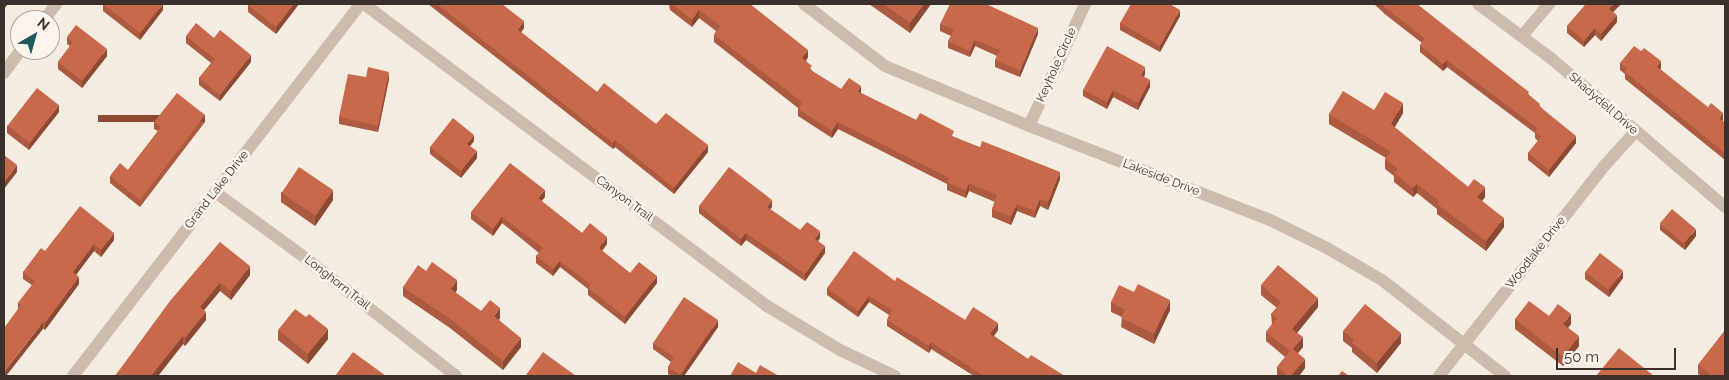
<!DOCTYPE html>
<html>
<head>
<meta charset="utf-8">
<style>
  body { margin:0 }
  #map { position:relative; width:1729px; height:380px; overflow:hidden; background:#f4ebe1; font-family:Raleway,sans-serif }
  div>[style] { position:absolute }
  .minor>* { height:12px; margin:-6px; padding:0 6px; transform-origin:6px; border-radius:6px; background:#cdbbac }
  .tertiary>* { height:12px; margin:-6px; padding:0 6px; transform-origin:6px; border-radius:6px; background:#cdbbac }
  .wall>* { inset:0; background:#ac5a40 }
  .shaded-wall>* { inset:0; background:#8c4a34; transform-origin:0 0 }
  .building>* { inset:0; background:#c8694b; transform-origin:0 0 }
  span { translate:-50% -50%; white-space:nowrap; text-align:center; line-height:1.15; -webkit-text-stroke:5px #fbf5ee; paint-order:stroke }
  .street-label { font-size:12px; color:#3b302b }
  .frame { position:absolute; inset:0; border:5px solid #3b302b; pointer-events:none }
  .north { position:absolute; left:10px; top:10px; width:50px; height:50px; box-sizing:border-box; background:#fbf5ee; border:1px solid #aea6a0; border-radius:50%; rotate:38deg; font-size:14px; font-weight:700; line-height:20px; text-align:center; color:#3b302b }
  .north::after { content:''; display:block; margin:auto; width:18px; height:22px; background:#1f5a5e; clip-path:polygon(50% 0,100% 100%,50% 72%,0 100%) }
  .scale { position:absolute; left:1556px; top:348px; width:120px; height:22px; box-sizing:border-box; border:2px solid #3b302b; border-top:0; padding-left:6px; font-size:15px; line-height:18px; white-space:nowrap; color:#3b302b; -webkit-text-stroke:4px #fbf5ee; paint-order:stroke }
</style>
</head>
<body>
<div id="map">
  <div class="minor">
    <i style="left:364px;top:4px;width:504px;rotate:36.85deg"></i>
    <i style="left:767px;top:306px;width:85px;rotate:31.1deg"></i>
    <i style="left:840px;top:350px;width:61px;rotate:25.3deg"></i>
    <i style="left:804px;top:4px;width:102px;rotate:37.4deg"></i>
    <i style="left:885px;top:66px;width:156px;rotate:22.6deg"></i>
    <i style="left:1029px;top:126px;width:259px;rotate:21.3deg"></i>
    <i style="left:1270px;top:220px;width:61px;rotate:26.1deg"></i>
    <i style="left:1325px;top:247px;width:66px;rotate:30.1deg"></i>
    <i style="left:1382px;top:280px;width:156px;rotate:38deg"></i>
    <i style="left:44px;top:20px;width:20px;rotate:-53deg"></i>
    <i style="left:1522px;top:36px;width:42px;rotate:-49.8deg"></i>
    <i style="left:4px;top:73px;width:29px;rotate:-54deg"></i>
    <i style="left:1029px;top:126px;width:134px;rotate:-65.3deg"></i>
    <i style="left:215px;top:192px;width:105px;rotate:36.1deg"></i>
    <i style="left:300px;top:254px;width:198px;rotate:38deg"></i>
    <i style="left:73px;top:376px;width:470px;rotate:-52.3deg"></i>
    <i style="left:1439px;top:376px;width:270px;rotate:-51.8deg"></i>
    <i style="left:1606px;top:164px;width:43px;rotate:-47.8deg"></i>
  </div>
  <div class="tertiary">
    <i style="left:1478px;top:4px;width:94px;rotate:36.7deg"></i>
    <i style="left:1553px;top:60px;width:226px;rotate:40.5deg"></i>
  </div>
  <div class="wall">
    <i style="clip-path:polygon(103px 4px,163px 10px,140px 40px,103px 11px)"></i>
    <i style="clip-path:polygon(249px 4px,299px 4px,276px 34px,248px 12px,248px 5px)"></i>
    <i style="clip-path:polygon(428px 4px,502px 4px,524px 28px,521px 32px,597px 92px,708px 152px,674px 194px,615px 147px,613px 149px)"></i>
    <i style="clip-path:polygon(669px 4px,750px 4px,808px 57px,806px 61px,812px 71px,841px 89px,861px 93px,916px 120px,954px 137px,1060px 179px,1048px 210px,1040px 206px,1035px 218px,1017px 211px,1011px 225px,992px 217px,992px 209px,995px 202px,969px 191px,966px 198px,947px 190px,947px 184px,838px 129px,832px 138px,798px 116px,798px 108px,714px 42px,714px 35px,716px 31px,699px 18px,692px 27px,670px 10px)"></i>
    <i style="clip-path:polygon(869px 4px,931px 4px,910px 33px)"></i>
    <i style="clip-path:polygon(1374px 4px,1417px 4px,1529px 95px,1576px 143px,1549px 177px,1528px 160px,1528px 153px,1538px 141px,1535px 138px,1535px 133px,1447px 67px,1443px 71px,1420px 52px,1420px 45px,1422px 43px,1386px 15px)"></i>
    <i style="clip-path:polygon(1586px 4px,1621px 4px,1613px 12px,1617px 22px,1601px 41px,1595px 35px,1584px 47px,1567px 33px,1567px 26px)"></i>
    <i style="clip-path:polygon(1180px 16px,1160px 52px,1120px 30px,1120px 23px)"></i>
    <i style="clip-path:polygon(940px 24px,1038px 34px,1020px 77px,995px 67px,995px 60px,997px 56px,975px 46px,970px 57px,948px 48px,948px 41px,951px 36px,940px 31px)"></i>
    <i style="clip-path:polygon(186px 36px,214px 38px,251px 62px,220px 101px,199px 85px,199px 78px,211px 63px,186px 43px)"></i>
    <i style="clip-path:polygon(67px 37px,107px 56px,82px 88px,58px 69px,58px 62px,70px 46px,67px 44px)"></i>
    <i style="clip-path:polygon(1641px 51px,1661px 68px,1660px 69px,1723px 120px,1722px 120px,1725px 123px,1725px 160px,1625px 79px,1625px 74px,1620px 70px,1620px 63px)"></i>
    <i style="clip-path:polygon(1145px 74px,1144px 77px,1150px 87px,1138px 110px,1113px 97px,1107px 109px,1083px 96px,1083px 90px)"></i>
    <i style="clip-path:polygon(366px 77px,389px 79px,378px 132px,339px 124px,339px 117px)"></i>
    <i style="clip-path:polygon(1374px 110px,1403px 113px,1394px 127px,1468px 187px,1485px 197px,1482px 201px,1504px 227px,1486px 251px,1437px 214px,1437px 209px,1417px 193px,1413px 197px,1394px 182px,1394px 176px,1385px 169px,1385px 159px,1386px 158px,1329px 124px,1329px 114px)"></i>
    <i style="clip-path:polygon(59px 112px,29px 150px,7px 133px,7px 126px)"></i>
    <i style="clip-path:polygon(154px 122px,205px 122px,140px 207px,110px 183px,110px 176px,128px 170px,158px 131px,154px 129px)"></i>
    <i style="clip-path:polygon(474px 141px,470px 146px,477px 158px,461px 178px,430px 154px,430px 147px)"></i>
    <i style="clip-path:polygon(281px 192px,333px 200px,315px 226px,281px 202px)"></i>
    <i style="clip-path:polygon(545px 197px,541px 201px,582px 233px,607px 244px,602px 251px,630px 273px,657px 283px,625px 324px,588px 295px,588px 289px,560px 267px,553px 276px,536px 263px,536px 256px,539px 253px,502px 223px,493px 236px,471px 219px,471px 212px)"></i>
    <i style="clip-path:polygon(699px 206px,772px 207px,770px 209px,800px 230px,820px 238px,818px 241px,825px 253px,805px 281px,746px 240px,741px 246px,699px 213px)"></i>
    <i style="clip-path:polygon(1660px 224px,1696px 236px,1685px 250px,1660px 230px)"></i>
    <i style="clip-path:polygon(114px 240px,101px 257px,94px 251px,76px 274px,79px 284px,45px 330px,18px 309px,18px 303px,32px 285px,23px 279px,23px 272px,45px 251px)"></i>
    <i style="clip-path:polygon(220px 242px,250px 275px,231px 300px,220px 291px,204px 310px,206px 320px,185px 346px,183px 344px,158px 376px,115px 376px)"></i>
    <i style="clip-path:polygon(426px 271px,457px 290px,455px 293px,481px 311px,500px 318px,499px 320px,521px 347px,503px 370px,450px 328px,403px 296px,403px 287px)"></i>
    <i style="clip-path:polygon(1585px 272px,1623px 278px,1609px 297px,1585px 279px)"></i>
    <i style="clip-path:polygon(895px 281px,965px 320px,998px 330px,994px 336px,1028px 359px,1065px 376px,974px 376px,931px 349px,929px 353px,887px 326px,887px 320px,889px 315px,869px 302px,858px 317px,827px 295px,827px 288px)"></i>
    <i style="clip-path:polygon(1261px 285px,1318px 307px,1297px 333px,1303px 347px,1298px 353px,1305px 368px,1299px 376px,1277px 376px,1277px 367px,1285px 357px,1266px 341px,1266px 332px,1272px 324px,1271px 314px,1277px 308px,1261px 295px)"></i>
    <i style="clip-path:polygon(1111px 302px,1170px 310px,1154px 344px,1121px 327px,1122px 317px,1111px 312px)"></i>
    <i style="clip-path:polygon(1549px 316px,1571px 324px,1568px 328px,1579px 346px,1563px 366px,1515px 329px,1515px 319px)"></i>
    <i style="clip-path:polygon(1725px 325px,1725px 376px,1701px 376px,1698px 374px,1698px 365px,1724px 332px,1724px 327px)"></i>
    <i style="clip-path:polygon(718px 327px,684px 376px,671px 376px,668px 374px,668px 367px,671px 362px,653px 349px,653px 343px)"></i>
    <i style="clip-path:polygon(278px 330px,328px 339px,308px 364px,278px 340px)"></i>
    <i style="clip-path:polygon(1343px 331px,1401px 343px,1377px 373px,1352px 352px,1352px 348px,1343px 341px)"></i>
  </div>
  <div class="shaded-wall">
    <i style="clip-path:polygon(5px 4px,8px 4px,5px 8px)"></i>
    <i style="clip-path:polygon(163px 4px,163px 10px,140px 40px,140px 33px)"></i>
    <i style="clip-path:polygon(294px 4px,299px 4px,276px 34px,276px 27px)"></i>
    <i style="clip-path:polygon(924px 4px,931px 4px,910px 33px,910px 23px)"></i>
    <i style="clip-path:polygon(1614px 4px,1621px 4px,1609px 16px,1609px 9px)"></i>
    <i style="clip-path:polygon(699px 10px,699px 18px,692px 27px,692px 20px)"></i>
    <i style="clip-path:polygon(1180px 10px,1180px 16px,1160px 52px,1160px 46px)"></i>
    <i style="clip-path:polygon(1617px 15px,1617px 22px,1601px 41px,1601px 34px)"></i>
    <i style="clip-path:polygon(524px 21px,524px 28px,518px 37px,518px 30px)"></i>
    <i style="clip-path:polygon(1038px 28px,1038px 34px,1020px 77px,1020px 71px)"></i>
    <i style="clip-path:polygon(1595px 28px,1595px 35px,1584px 47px,1584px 41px)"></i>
    <i style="clip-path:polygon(975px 40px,975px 46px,970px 57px,970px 51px)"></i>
    <i style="clip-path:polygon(107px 49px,107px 56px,82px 88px,82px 81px)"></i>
    <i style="clip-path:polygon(808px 50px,808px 57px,802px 66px,802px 58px)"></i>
    <i style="clip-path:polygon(251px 55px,251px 62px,220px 101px,220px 95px)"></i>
    <i style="clip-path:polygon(1447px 60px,1447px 67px,1443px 71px,1443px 64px)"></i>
    <i style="clip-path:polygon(1661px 61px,1661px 68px,1657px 73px,1657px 67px)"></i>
    <i style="clip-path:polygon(1145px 67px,1145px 74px,1141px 82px,1141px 75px)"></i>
    <i style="clip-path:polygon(389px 72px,389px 79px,378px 132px,378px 126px)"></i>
    <i style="clip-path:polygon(1150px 80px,1150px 87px,1138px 110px,1138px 103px)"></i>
    <i style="clip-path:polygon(861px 86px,861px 93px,857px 92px)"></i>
    <i style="clip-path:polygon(1113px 90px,1113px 97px,1107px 109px,1107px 102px)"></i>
    <i style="clip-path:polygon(1403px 103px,1403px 113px,1391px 134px,1391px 124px)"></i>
    <i style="clip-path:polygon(59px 105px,59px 112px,29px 150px,29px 144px)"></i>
    <i style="clip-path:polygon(1723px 113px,1723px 120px,1719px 125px,1719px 118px)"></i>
    <i style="left:205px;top:115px;width:7px;height:107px;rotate:90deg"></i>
    <i style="clip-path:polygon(838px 122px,838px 129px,832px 138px,832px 131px)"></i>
    <i style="clip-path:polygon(474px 135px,474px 141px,467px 150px,467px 144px)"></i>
    <i style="clip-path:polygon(1576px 136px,1576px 143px,1549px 177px,1549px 170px)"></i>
    <i style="clip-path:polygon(615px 140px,615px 147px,613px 149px,613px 143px)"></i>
    <i style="clip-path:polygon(708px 145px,708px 152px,674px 194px,674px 188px)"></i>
    <i style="clip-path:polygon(477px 151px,477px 158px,461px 178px,461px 171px)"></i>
    <i style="clip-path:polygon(17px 165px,17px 172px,4px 189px,4px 182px)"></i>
    <i style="clip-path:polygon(1060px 172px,1060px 179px,1048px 210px,1048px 202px)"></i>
    <i style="clip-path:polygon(969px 183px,969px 191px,966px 198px,966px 191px)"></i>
    <i style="clip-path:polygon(1417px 184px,1417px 193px,1413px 197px,1413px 188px)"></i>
    <i style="clip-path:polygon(1485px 187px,1485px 197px,1477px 207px,1477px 197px)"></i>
    <i style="clip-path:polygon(333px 190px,333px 200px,315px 226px,315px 216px)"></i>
    <i style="clip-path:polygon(545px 190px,545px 197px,538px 205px,538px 198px)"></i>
    <i style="clip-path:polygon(1040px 199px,1040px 206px,1035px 218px,1035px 211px)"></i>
    <i style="clip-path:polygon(772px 200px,772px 207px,767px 213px,767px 207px)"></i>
    <i style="clip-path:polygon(1017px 204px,1017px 211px,1011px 225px,1011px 217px)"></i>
    <i style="clip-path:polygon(502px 217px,502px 223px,493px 236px,493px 229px)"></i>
    <i style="clip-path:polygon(1504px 218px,1504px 227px,1486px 251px,1486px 241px)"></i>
    <i style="clip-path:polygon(1696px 229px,1696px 236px,1685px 250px,1685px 243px)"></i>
    <i style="clip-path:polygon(820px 231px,820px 238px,815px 246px,815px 239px)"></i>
    <i style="clip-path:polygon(114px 233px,114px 240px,101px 257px,101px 250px)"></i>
    <i style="clip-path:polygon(746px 233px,746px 240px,741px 246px,741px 239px)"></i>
    <i style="clip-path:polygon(607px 237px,607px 244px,599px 255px,599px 248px)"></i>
    <i style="clip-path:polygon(94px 244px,94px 251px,73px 279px,73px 272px)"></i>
    <i style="clip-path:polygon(825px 246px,825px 253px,805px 281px,805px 274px)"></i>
    <i style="clip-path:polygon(560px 261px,560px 267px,553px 276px,553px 269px)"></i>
    <i style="clip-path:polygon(250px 266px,250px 275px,231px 300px,231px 291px)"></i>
    <i style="clip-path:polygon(1623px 271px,1623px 278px,1609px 297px,1609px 290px)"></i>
    <i style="clip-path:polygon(657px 276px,657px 283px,625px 324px,625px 317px)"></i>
    <i style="clip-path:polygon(79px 277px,79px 284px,45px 330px,45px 323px)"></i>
    <i style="clip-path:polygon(457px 280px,457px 290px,451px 299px,451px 289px)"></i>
    <i style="clip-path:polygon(220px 283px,220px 291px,200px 315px,200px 307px)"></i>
    <i style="clip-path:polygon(869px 296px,869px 302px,858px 317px,858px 311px)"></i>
    <i style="clip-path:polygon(1318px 298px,1318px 307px,1292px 339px,1292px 329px)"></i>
    <i style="clip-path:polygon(1170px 300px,1170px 310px,1154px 344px,1154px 334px)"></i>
    <i style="clip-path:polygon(500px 308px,500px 318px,494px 325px,494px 316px)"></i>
    <i style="clip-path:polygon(206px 312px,206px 320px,185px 346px,185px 338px)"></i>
    <i style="clip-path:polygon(1571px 314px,1571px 324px,1563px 334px,1563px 324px)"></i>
    <i style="clip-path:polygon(718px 320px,718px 327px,684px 376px,680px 376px)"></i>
    <i style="clip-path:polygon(43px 322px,43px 329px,6px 376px,4px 376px,4px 372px)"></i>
    <i style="clip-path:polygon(998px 323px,998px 330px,990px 341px,990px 334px)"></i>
    <i style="clip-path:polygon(328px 329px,328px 339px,308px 364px,308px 354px)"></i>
    <i style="clip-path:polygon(1401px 333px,1401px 343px,1377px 373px,1377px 363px)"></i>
    <i style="clip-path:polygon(183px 336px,183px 344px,158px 376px,151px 376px)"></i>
    <i style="clip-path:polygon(1579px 336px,1579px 346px,1563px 366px,1563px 357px)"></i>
    <i style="clip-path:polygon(1303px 337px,1303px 347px,1293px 359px,1293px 349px)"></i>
    <i style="clip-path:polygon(521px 338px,521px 347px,503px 370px,503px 361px)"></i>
    <i style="clip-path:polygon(931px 342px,931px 349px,929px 353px,929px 346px)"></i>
    <i style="clip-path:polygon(1305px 359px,1305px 368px,1299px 376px,1291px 376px)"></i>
  </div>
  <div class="building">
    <i style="clip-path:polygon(103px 4px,163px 4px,140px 33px)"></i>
    <i style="clip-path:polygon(249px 4px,294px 4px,276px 27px,248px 5px)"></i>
    <i style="clip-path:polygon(437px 4px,502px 4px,524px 21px,518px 30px,597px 92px,604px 83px,656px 124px,666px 113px,708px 145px,674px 188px,615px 140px,613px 143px)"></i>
    <i style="clip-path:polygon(672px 4px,750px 4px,808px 50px,802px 58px,812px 66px,809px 69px,841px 89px,849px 78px,861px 86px,857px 92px,916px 120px,920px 113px,954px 131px,952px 136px,980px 148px,982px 141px,1060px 172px,1048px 202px,1040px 199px,1035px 211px,1017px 204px,1011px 217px,992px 209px,997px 195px,969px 183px,966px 191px,947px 182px,949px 178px,838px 122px,832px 131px,798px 109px,802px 102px,714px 35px,720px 26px,699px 10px,692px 20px)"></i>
    <i style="clip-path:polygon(883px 4px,924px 4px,910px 23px)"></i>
    <i style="clip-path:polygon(950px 4px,986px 4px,1038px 28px,1020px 71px,995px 60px,1000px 50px,975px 40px,970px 51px,948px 41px,954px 30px,940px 24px)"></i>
    <i style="clip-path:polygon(1131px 4px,1170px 4px,1180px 10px,1160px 46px,1120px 23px)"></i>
    <i style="clip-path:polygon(1381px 4px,1417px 4px,1529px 92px,1528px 94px,1540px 104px,1539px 106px,1576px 136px,1549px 170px,1528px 153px,1541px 137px,1535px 131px,1537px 128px,1447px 60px,1443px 64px,1420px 45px,1425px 39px)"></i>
    <i style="clip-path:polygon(1586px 4px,1614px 4px,1609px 9px,1617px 15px,1601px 34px,1595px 28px,1584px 41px,1567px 26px)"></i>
    <i style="clip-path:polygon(196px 23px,214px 38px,220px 30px,251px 55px,220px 95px,199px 78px,215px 59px,186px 36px)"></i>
    <i style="clip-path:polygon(76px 25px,107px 49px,82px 81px,58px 62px,73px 42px,67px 37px)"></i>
    <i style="clip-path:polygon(1107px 46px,1145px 67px,1141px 75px,1150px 80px,1138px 103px,1113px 90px,1107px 102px,1083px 90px)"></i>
    <i style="clip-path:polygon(1634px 46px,1641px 51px,1644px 48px,1661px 61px,1657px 67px,1708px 107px,1711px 103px,1723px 113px,1719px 118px,1725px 123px,1725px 153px,1625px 72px,1627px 69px,1620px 63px)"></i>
    <i style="clip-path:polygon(368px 67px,389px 72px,378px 126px,339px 117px,348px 74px,366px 77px)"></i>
    <i style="left:37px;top:88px;width:28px;height:48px;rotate:38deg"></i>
    <i style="clip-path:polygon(1343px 91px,1374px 110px,1385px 92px,1403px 103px,1391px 124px,1468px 187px,1474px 179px,1485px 187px,1477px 197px,1504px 218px,1486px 241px,1437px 204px,1439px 201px,1417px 184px,1413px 188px,1394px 173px,1398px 169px,1385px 159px,1391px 152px,1329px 114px)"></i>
    <i style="clip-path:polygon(177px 93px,205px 115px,140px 200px,110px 176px,120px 163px,128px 170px,161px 127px,154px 122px)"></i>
    <i style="clip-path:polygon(453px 118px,474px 135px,467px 144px,477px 151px,461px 171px,430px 147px)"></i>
    <i style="clip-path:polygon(4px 155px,17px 165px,4px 182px)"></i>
    <i style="clip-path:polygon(510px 163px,545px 190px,538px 198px,582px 233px,590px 223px,607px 237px,599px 248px,630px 273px,639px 262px,657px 276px,625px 317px,588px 288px,591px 285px,560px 261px,553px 269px,536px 256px,543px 248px,502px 217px,493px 229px,471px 212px)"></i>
    <i style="left:299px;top:167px;width:41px;height:31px;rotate:34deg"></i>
    <i style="clip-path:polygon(729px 167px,772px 200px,767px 207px,800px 230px,807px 222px,820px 231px,815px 239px,825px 246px,805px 274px,746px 233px,741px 239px,699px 206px)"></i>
    <i style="clip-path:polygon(80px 206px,114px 233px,101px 250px,94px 244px,73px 272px,79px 277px,45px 323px,43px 322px,4px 372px,4px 328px,21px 305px,18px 303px,35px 281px,23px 272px,41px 248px,45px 251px)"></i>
    <i style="left:1672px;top:209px;width:31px;height:19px;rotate:40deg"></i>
    <i style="clip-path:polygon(220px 242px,250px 266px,231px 291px,220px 283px,200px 307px,206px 312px,185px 338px,183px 336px,151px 376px,115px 376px,170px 301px)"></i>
    <i style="clip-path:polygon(854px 251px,895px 281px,897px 277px,965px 320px,973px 307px,998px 323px,990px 334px,1028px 359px,1031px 355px,1065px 376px,984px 376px,931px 342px,929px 346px,887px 320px,892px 310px,869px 296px,858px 311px,827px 288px)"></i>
    <i style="left:1600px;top:253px;width:29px;height:24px;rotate:38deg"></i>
    <i style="clip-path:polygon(432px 262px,457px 280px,451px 289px,481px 311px,490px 300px,500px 308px,494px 316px,521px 338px,503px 361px,450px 319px,403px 287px,418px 265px,426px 271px)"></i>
    <i style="clip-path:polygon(1278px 265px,1318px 298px,1292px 329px,1303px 337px,1293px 349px,1305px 359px,1291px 376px,1288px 376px,1277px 367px,1290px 351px,1266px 332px,1277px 318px,1271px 314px,1281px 302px,1261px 285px)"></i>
    <i style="clip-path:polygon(1138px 284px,1170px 300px,1154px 334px,1121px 318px,1125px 310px,1111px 302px,1119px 285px,1134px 292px)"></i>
    <i style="clip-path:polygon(684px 297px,718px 320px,680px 375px,668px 367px,674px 357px,653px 343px)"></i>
    <i style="clip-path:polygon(1529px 301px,1549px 316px,1558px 304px,1571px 314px,1563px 324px,1579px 336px,1563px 357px,1515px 319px)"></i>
    <i style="clip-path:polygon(1365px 304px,1401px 333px,1377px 363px,1352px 343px,1354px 340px,1343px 331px)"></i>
    <i style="clip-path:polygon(295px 309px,306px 317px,309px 314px,328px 329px,308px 354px,278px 330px)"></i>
    <i style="clip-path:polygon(1725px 330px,1725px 376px,1712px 376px,1698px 365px)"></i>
    <i style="clip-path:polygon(1619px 348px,1654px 376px,1596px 376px)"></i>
    <i style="clip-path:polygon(353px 352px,386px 376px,335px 376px)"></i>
    <i style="clip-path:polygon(543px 352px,576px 376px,528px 376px,526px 375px)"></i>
    <i style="clip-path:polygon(738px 362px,756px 373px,760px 365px,779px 376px,730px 376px)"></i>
    <i style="clip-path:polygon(1342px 371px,1349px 376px,1338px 376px)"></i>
  </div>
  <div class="street-label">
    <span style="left:1057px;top:65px;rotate:-66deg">Keyhole Circle</span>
    <span style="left:1603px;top:104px;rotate:41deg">Shadydell Drive</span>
    <span style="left:1161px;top:178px;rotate:21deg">Lakeside Drive</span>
    <span style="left:217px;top:190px;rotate:-52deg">Grand Lake Drive</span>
    <span style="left:624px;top:199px;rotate:37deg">Canyon Trail</span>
    <span style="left:1536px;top:253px;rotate:-52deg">Woodlake Drive</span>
    <span style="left:337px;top:283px;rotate:38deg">Longhorn Trail</span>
  </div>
  <div class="frame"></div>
  <div class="north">N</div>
  <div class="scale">50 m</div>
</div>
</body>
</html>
